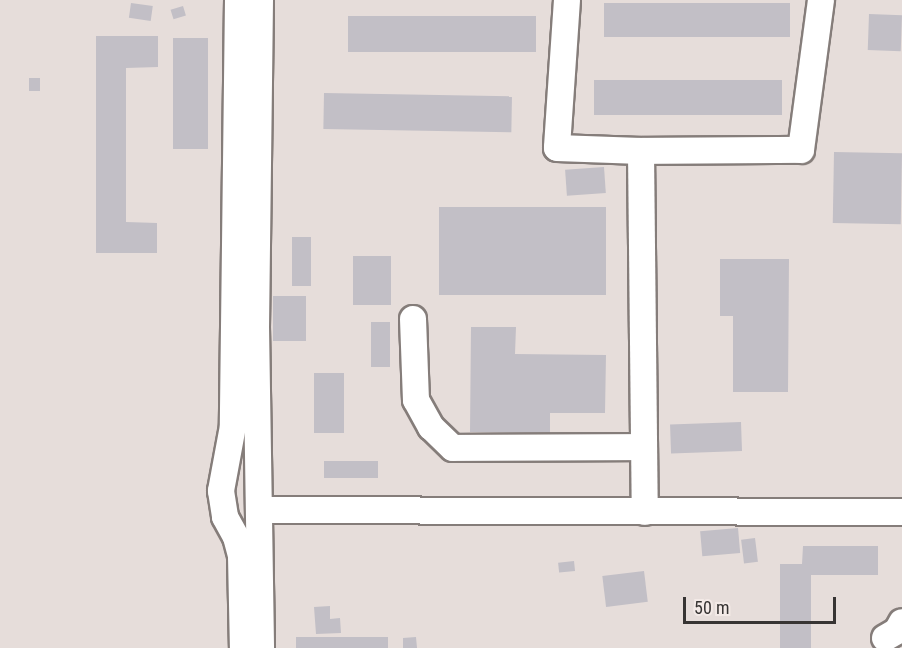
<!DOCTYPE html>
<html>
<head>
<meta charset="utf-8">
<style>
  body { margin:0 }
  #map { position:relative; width:902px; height:648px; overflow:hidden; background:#e6ddda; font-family:"Roboto Condensed",sans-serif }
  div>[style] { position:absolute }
  .building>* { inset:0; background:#c2bfc6; transform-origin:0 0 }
  .roads { filter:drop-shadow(2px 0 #857d7a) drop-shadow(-2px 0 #857d7a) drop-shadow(0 2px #857d7a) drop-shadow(0 -2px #857d7a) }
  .minor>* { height:26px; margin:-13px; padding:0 13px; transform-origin:13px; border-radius:13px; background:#fff }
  span { translate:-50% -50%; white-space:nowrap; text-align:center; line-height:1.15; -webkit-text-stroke:4.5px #f3eae7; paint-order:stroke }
  .scale { position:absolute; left:683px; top:597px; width:153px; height:27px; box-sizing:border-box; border:3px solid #373433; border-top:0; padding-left:8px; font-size:18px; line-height:21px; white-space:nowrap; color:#373433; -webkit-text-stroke:4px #f3eae7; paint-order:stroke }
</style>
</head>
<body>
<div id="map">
  <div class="building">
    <i style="left:131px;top:3px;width:22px;height:15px;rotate:8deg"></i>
    <i style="left:604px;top:3px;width:186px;height:34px"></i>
    <i style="left:183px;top:6px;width:10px;height:13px;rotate:73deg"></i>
    <i style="left:869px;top:14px;width:33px;height:36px;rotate:2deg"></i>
    <i style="left:348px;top:16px;width:188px;height:36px"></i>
    <i style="clip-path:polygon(96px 36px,158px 36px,158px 67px,126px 68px,126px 222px,157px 223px,157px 253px,96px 253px)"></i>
    <i style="left:173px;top:38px;width:35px;height:111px"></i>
    <i style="left:29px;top:78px;width:11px;height:13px"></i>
    <i style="left:594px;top:80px;width:188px;height:35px"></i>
    <i style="left:324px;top:93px;width:188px;height:36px;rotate:1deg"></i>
    <i style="left:834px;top:152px;width:68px;height:71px;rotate:1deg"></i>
    <i style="left:604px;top:167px;width:26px;height:39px;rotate:86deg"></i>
    <i style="left:439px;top:207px;width:167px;height:88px"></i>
    <i style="left:292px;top:237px;width:19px;height:49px"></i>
    <i style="left:353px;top:256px;width:38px;height:49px"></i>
    <i style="clip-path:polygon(720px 259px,789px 259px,788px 392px,733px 392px,733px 316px,720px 316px)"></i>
    <i style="left:273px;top:296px;width:33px;height:45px"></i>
    <i style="left:371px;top:322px;width:19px;height:45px"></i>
    <i style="clip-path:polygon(471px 327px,516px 327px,515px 354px,606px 355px,605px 413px,550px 413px,550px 433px,470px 432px)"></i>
    <i style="left:314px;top:373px;width:30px;height:60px"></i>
    <i style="left:741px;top:422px;width:29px;height:71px;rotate:88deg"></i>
    <i style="left:324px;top:461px;width:54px;height:17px"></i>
    <i style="left:738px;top:528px;width:25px;height:38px;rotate:85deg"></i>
    <i style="left:755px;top:538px;width:24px;height:14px;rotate:83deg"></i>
    <i style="clip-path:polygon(803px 546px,878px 546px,878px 575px,811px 575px,811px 648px,780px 648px,780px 564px,802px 564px)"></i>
    <i style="left:574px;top:561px;width:10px;height:16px;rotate:84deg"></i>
    <i style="left:644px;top:571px;width:31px;height:42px;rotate:83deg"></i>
    <i style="clip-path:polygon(330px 606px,330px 619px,340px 618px,341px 633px,316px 634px,314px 607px)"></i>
    <i style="left:388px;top:637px;width:11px;height:92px;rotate:90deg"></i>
    <i style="clip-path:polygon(416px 637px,417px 648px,403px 648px,403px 638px)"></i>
  </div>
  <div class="roads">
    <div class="minor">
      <i style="left:238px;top:0;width:426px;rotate:90.7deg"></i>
      <i style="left:233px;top:426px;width:66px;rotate:100.5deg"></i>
      <i style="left:221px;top:491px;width:26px;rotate:81deg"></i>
      <i style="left:225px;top:517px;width:23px;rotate:61deg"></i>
      <i style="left:236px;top:537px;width:20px;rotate:75deg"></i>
      <i style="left:241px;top:556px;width:92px;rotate:88.8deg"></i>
      <i style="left:260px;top:0;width:327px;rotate:90.7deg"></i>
      <i style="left:256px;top:327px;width:321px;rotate:89.1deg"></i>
      <i style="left:567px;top:0;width:148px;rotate:93.9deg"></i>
      <i style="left:557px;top:148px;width:84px;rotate:2deg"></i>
      <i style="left:641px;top:151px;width:361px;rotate:89.4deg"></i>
      <i style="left:641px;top:151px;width:160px;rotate:-0.4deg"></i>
      <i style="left:801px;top:150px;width:151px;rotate:-82.4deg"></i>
      <i style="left:413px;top:319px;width:81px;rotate:87.9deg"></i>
      <i style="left:416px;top:400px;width:31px;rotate:61deg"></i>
      <i style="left:431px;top:427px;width:30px;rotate:44deg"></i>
      <i style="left:453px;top:448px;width:191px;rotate:-0.3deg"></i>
      <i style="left:259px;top:510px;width:643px;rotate:0.18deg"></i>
      <i style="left:885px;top:638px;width:14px;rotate:-30deg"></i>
      <i style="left:897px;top:631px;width:10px;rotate:-61deg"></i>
    </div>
  </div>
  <div class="scale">50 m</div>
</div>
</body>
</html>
